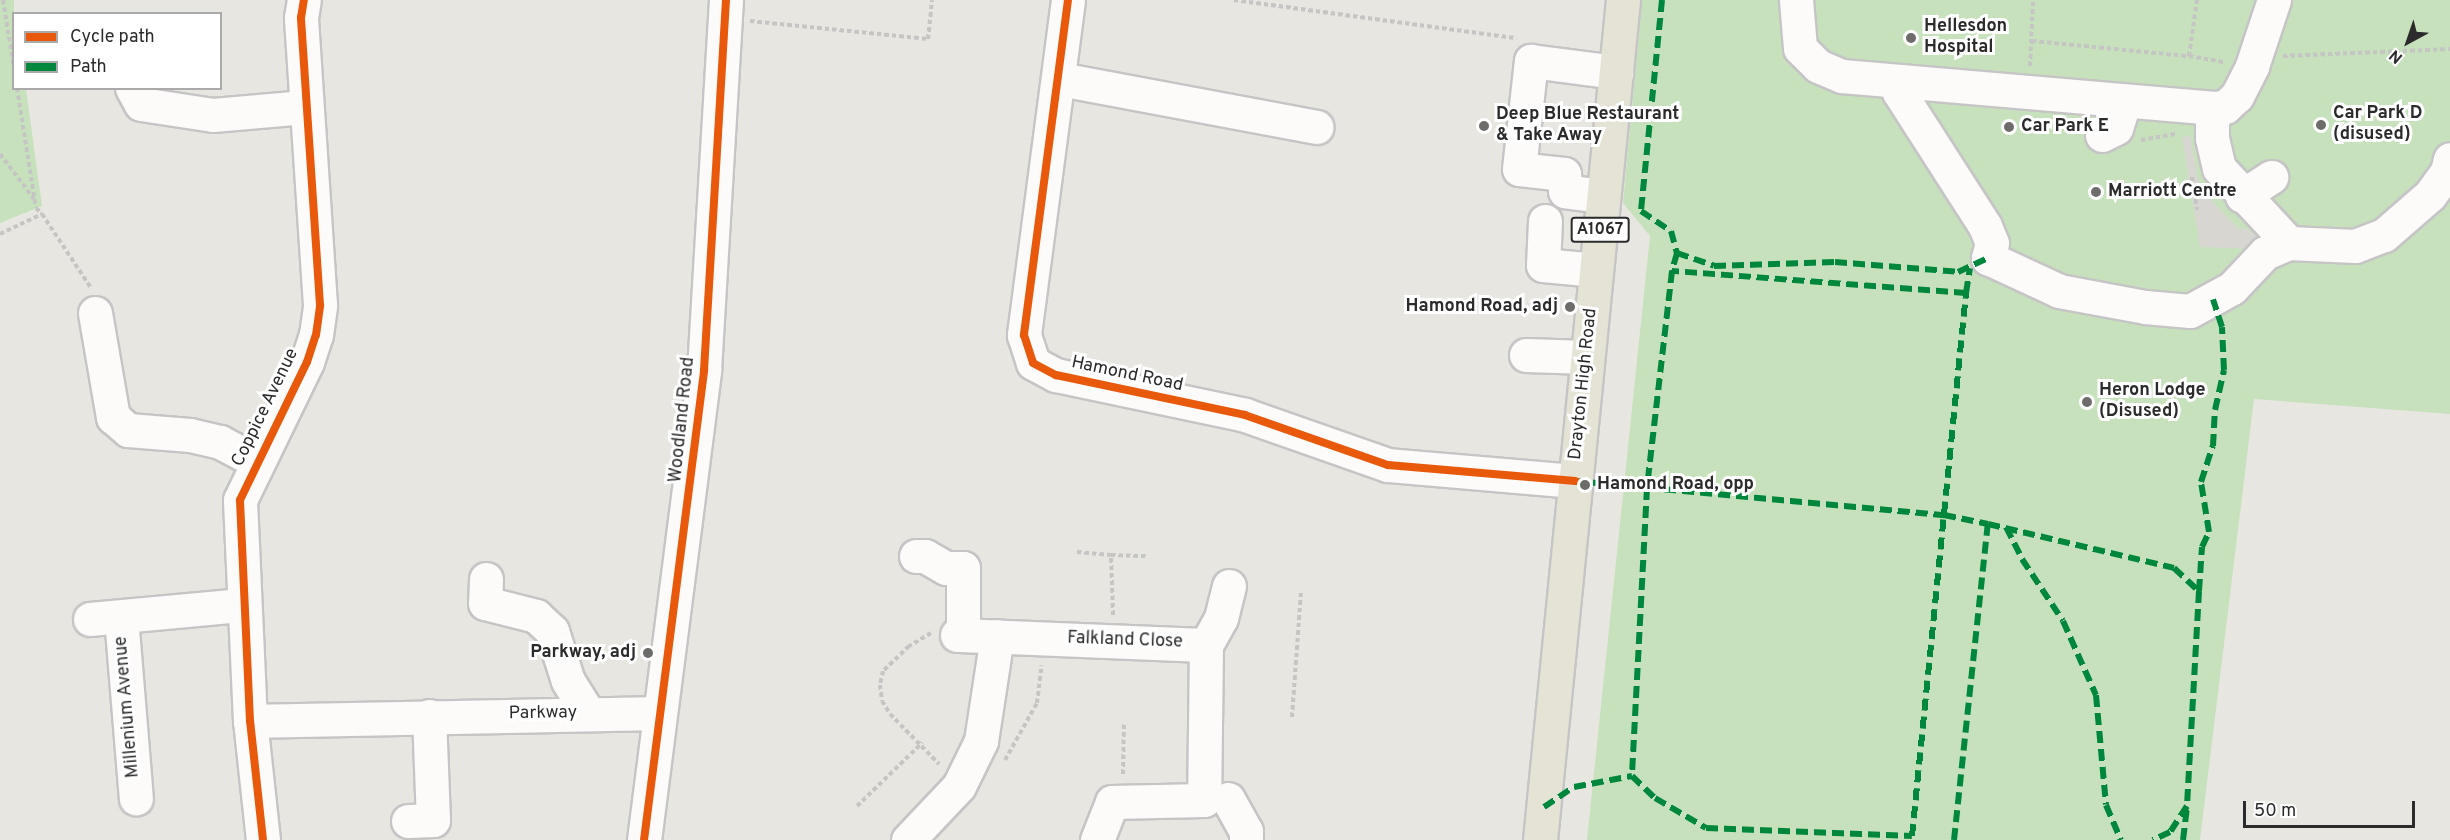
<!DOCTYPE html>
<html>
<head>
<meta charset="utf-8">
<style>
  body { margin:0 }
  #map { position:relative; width:2450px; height:840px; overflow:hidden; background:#e8e6e1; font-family:Overpass,sans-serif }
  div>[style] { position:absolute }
  .green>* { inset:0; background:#c7e1bd }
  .plaza>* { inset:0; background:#d8d6d1 }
  .path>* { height:4px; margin-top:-2px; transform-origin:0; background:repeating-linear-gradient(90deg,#c5c5c4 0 4.5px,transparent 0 7.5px) }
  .roads { filter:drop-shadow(2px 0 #c6c5c5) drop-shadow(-2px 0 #c6c5c5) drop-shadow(0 2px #c6c5c5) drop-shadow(0 -2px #c6c5c5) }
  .minor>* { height:33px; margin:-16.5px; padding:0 16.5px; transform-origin:16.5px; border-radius:16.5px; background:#fcfbfa }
  .major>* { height:33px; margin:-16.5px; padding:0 16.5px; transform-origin:16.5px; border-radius:16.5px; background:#e5e3d5 }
  .quiet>* { height:6px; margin-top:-3px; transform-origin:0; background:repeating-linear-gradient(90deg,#00873e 0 12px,transparent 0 18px) }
  .cycleway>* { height:8px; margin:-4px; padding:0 4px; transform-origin:4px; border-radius:4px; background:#e8590c }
  .dots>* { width:16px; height:16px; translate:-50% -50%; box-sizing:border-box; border:3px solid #fff; border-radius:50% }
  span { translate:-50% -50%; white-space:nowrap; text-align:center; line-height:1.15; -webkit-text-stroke:6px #fff; paint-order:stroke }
  .shield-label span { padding:2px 4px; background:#fff; border:2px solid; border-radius:4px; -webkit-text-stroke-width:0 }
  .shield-label { font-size:16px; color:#2b2b2b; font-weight:700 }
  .poi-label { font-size:18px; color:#2b2b2b; font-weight:700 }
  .left { translate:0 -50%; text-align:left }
  .right { translate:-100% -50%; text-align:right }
  .street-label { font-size:18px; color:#2b2b2b }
  .legend { position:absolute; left:12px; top:12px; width:210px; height:78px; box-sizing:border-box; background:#fff; border:2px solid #aaa; margin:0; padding:8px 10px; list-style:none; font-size:18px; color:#2b2b2b }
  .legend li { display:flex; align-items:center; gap:12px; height:30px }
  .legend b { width:30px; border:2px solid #aaa }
  .north { position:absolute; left:2378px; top:12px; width:60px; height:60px; -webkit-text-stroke:4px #fff; paint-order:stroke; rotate:220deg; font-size:16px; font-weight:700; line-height:24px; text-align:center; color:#2b2b2b }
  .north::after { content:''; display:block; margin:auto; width:21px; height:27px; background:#2b2b2b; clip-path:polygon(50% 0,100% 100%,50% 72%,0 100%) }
  .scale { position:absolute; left:2243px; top:801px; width:172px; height:27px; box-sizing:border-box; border:3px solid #2b2b2b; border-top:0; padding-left:8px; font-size:18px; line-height:21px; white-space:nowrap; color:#2b2b2b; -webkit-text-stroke:4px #fff; paint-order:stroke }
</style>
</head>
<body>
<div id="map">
  <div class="green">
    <i style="clip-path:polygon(0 0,14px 0,14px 88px,26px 89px,42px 206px,0 223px)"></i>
    <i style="clip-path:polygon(1642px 0,2450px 0,2450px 414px,2254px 399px,2200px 840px,1587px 840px,1650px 236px,1623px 203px)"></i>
  </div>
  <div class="plaza">
    <i style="clip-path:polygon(2190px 135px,2198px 179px,2209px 198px,2238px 228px,2248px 229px,2266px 244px,2257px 249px,2200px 247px,2182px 138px)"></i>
  </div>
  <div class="path">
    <i style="left:3px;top:0;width:69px;rotate:80.8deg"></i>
    <i style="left:1234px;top:0;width:285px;rotate:7.7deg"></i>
    <i style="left:750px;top:21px;width:179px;rotate:5.8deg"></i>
    <i style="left:928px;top:39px;width:39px;rotate:-84deg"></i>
    <i style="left:2032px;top:41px;width:158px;rotate:5.5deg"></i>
    <i style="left:2189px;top:56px;width:57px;rotate:-81.9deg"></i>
    <i style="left:2189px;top:56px;width:36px;rotate:10deg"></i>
    <i style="left:2283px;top:56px;width:167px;rotate:-2.4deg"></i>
    <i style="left:2030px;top:66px;width:66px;rotate:-87.4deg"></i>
    <i style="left:17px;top:88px;width:121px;rotate:81deg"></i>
    <i style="left:36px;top:208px;width:8px;rotate:45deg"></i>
    <i style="left:2141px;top:140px;width:35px;rotate:-10deg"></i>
    <i style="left:0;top:154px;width:56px;rotate:52.9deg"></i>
    <i style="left:2192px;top:177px;width:33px;rotate:81deg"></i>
    <i style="left:0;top:234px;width:47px;rotate:-25.5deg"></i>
    <i style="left:42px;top:214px;width:89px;rotate:56.5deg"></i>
    <i style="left:1077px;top:552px;width:34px;rotate:5deg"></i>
    <i style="left:1113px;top:615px;width:60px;rotate:-91.9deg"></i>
    <i style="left:1111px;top:555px;width:37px;rotate:2deg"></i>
    <i style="left:931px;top:633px;width:26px;rotate:149deg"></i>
    <i style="left:909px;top:646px;width:36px;rotate:136deg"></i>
    <i style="left:883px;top:671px;width:14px;rotate:102deg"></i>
    <i style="left:880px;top:685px;width:16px;rotate:83deg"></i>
    <i style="left:882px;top:701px;width:15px;rotate:58deg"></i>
    <i style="left:890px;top:714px;width:70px;rotate:45.6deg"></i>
    <i style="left:1292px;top:717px;width:126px;rotate:-85.9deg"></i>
    <i style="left:1005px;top:760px;width:65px;rotate:-60.7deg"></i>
    <i style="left:1037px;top:703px;width:38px;rotate:-83deg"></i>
    <i style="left:1123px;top:774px;width:50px;rotate:-88.9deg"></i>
    <i style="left:857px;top:806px;width:91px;rotate:-44.1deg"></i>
  </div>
  <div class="roads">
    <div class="minor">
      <i style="left:1068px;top:0;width:338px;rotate:97.5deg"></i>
      <i style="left:1024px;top:335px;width:29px;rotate:72deg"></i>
      <i style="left:1033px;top:363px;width:26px;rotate:28deg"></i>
      <i style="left:1056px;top:375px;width:193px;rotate:11.9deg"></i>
      <i style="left:1245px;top:415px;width:151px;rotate:19.3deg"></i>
      <i style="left:1388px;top:465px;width:188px;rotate:4.9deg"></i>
      <i style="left:1796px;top:0;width:48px;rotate:85.2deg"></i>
      <i style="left:1800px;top:48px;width:25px;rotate:45deg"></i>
      <i style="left:1818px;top:66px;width:26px;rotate:23deg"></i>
      <i style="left:1842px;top:76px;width:371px;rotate:4.9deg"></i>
      <i style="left:2212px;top:108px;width:13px;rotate:-4deg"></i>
      <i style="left:2225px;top:107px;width:16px;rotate:-43deg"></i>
      <i style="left:2237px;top:96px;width:34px;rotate:-63deg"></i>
      <i style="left:2252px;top:66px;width:70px;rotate:-71.6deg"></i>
      <i style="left:1060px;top:79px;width:261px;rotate:10.6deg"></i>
      <i style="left:1900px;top:81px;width:11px;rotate:95deg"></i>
      <i style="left:1899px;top:92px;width:159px;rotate:57.3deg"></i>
      <i style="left:1985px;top:226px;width:18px;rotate:68deg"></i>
      <i style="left:1992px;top:243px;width:16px;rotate:105deg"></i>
      <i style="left:1988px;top:258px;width:78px;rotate:24.9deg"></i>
      <i style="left:2059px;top:291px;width:87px;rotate:10.5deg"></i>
      <i style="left:2145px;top:307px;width:45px;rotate:5.1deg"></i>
      <i style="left:2190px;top:311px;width:48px;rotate:-28.7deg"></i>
      <i style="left:2232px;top:288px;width:48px;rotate:-46.7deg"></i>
      <i style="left:2265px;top:253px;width:26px;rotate:-23deg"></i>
      <i style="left:2289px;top:243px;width:66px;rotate:2.6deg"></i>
      <i style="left:2355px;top:246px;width:31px;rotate:-21deg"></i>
      <i style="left:2384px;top:235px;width:61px;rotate:-41deg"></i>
      <i style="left:2430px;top:195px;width:29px;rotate:-54deg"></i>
      <i style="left:2447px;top:172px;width:13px;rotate:-77deg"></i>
      <i style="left:132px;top:88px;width:18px;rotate:61deg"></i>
      <i style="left:141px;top:104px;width:73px;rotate:8.7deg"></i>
      <i style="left:213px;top:115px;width:92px;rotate:-5deg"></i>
      <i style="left:2212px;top:108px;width:30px;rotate:90deg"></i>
      <i style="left:2212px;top:138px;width:31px;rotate:77deg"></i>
      <i style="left:2219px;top:168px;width:103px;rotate:47deg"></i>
      <i style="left:2102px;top:135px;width:16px;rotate:-27deg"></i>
      <i style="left:2116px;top:128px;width:28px;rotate:-72deg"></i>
      <i style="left:1603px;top:196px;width:38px;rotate:-173deg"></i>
      <i style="left:1565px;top:191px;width:17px;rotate:-93deg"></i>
      <i style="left:1564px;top:174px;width:45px;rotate:-173.7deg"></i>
      <i style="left:1519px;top:169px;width:109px;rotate:-83.7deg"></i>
      <i style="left:1531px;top:61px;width:86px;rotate:7.4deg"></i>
      <i style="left:2242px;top:196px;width:35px;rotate:-33deg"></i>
      <i style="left:1545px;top:221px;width:44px;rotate:92.6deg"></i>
      <i style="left:1543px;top:265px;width:53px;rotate:5.4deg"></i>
      <i style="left:95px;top:313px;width:106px;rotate:80.2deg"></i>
      <i style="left:113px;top:417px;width:20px;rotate:41deg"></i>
      <i style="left:128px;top:430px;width:62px;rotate:4.6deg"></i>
      <i style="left:190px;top:435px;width:31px;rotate:13deg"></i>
      <i style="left:220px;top:442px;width:41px;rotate:27.8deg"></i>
      <i style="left:1526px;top:355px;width:61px;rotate:1.9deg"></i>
      <i style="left:916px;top:556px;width:9px"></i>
      <i style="left:925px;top:556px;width:24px;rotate:30deg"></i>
      <i style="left:946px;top:568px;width:17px"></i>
      <i style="left:963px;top:568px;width:67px;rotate:90deg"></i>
      <i style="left:486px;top:579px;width:24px;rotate:92deg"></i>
      <i style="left:485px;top:603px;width:53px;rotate:14.3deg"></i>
      <i style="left:536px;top:616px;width:22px;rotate:43deg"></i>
      <i style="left:552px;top:631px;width:52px;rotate:72.3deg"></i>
      <i style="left:568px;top:681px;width:39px;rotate:58deg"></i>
      <i style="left:121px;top:617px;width:182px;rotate:85.3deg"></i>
      <i style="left:90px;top:619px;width:153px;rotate:-5.3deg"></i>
      <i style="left:957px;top:635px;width:249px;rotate:2.3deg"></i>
      <i style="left:1206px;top:645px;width:155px;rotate:90.7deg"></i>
      <i style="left:1204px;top:800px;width:92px;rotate:178.8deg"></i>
      <i style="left:1112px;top:802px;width:41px;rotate:111.5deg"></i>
      <i style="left:1206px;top:645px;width:31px;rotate:-61deg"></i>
      <i style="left:1221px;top:618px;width:33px;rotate:-76deg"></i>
      <i style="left:250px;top:721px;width:408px;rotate:-1.1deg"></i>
      <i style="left:1228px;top:799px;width:37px;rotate:61deg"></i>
      <i style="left:1246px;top:831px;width:9px;rotate:90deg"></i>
      <i style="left:408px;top:821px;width:25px;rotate:-2deg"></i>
      <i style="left:433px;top:820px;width:104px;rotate:-92.2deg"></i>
      <i style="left:263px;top:840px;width:120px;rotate:-96.2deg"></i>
      <i style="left:250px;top:721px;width:221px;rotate:-92.6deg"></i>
      <i style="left:240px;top:500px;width:153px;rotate:-64.1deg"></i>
      <i style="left:307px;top:362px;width:28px;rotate:-72deg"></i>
      <i style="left:316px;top:335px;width:30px;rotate:-82deg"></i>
      <i style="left:320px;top:305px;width:288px;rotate:-93.8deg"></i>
      <i style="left:301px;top:18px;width:18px;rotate:-81deg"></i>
      <i style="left:644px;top:840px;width:474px;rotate:-82.7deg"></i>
      <i style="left:704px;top:370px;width:371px;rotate:-86.6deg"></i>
      <i style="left:908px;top:840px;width:74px;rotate:-46.6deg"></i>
      <i style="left:959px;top:786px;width:50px;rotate:-63.9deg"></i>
      <i style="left:981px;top:741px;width:106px;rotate:-81.3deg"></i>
    </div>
    <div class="major">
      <i style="left:1540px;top:840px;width:844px;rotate:-84.36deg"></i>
    </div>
  </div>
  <div class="quiet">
    <i style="left:1662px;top:0;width:212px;rotate:95.7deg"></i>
    <i style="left:1641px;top:211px;width:36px;rotate:34deg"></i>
    <i style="left:1671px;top:231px;width:23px;rotate:75deg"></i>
    <i style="left:1677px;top:253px;width:19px;rotate:106deg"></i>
    <i style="left:1672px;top:271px;width:218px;rotate:96.6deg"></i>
    <i style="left:1647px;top:488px;width:288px;rotate:93deg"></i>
    <i style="left:1632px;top:776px;width:32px;rotate:44deg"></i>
    <i style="left:1655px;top:798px;width:59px;rotate:30.5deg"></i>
    <i style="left:1706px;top:828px;width:206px;rotate:2.2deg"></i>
    <i style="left:1912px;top:836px;width:546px;rotate:-84.32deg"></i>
    <i style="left:1966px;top:293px;width:295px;rotate:-175.7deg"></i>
    <i style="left:1677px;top:253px;width:39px;rotate:19deg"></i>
    <i style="left:1714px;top:266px;width:121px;rotate:-1.9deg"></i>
    <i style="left:1835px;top:262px;width:123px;rotate:4.6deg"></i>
    <i style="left:1958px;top:272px;width:33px;rotate:-25deg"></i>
    <i style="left:1966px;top:293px;width:25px;rotate:-81deg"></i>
    <i style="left:1575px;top:481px;width:371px;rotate:5.3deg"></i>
    <i style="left:1944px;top:515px;width:45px;rotate:11.6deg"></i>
    <i style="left:2006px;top:527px;width:36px;rotate:63deg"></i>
    <i style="left:2022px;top:559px;width:74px;rotate:56.5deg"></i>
    <i style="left:2063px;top:621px;width:81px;rotate:66deg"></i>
    <i style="left:2096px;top:695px;width:110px;rotate:84.8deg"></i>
    <i style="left:2106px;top:805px;width:38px;rotate:67deg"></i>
    <i style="left:2199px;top:591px;width:44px;rotate:-86.1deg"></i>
    <i style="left:2202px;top:547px;width:17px;rotate:-65deg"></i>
    <i style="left:2209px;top:532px;width:51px;rotate:-99.1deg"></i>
    <i style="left:2201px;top:482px;width:38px;rotate:-72deg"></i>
    <i style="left:2213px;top:446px;width:36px;rotate:-87deg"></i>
    <i style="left:2215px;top:410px;width:41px;rotate:-77.3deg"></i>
    <i style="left:2224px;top:370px;width:43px;rotate:-92.7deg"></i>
    <i style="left:2222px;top:327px;width:29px;rotate:-108deg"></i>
    <i style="left:1544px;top:807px;width:36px;rotate:-34deg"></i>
    <i style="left:1574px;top:787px;width:59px;rotate:-10.7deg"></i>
    <i style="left:1954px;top:840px;width:318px;rotate:-83.9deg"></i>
    <i style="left:1988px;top:524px;width:191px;rotate:13.3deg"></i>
    <i style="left:2174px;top:568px;width:34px;rotate:43deg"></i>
    <i style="left:2199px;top:591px;width:215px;rotate:93.2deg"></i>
    <i style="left:2187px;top:806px;width:31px;rotate:123deg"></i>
    <i style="left:2170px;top:832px;width:19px;rotate:155deg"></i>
    <i style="left:2183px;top:840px;width:31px;rotate:-83deg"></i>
  </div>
  <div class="cycleway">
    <i style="left:1068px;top:0;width:338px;rotate:97.5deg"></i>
    <i style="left:1024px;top:335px;width:29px;rotate:72deg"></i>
    <i style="left:1033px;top:363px;width:26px;rotate:28deg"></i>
    <i style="left:1056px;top:375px;width:193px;rotate:11.9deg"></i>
    <i style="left:1245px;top:415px;width:151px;rotate:19.3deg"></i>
    <i style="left:1388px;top:465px;width:188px;rotate:4.9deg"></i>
    <i style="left:263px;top:840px;width:120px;rotate:-96.2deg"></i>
    <i style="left:250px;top:721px;width:221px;rotate:-92.6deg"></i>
    <i style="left:240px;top:500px;width:153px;rotate:-64.1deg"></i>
    <i style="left:307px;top:362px;width:28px;rotate:-72deg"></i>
    <i style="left:316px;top:335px;width:30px;rotate:-82deg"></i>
    <i style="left:320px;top:305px;width:288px;rotate:-93.8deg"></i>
    <i style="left:301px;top:18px;width:18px;rotate:-81deg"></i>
    <i style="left:644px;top:840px;width:474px;rotate:-82.7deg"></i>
    <i style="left:704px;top:370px;width:371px;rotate:-86.6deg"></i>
  </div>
  <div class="dots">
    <i style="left:1911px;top:38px;background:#6d6c6b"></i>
    <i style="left:2321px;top:125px;background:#6d6c6b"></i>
    <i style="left:1484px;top:126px;background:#6d6c6b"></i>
    <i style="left:2009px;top:127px;background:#6d6c6b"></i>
    <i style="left:2096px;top:192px;background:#6d6c6b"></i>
    <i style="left:1570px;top:307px;background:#6d6c6b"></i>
    <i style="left:2087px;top:402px;background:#6d6c6b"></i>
    <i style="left:1585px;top:485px;background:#6d6c6b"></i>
    <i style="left:648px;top:653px;background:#6d6c6b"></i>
  </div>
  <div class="shield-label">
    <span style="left:1600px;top:230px">A1067</span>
  </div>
  <div class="poi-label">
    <span class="left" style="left:1924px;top:38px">Hellesdon<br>Hospital</span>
    <span class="left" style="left:2333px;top:125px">Car Park D<br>(disused)</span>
    <span class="left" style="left:1496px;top:126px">Deep Blue Restaurant<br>&amp; Take Away</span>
    <span class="left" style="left:2021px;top:127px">Car Park E</span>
    <span class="left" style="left:2108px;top:192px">Marriott Centre</span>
    <span class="right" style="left:1558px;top:307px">Hamond Road, adj</span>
    <span class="left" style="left:2099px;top:402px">Heron Lodge<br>(Disused)</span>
    <span class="left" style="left:1597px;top:485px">Hamond Road, opp</span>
    <span class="right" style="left:636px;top:653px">Parkway, adj</span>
  </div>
  <div class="street-label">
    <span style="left:1127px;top:375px;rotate:12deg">Hamond Road</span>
    <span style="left:1584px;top:384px;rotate:-84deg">Drayton High Road</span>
    <span style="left:266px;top:408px;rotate:-64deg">Coppice Avenue</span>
    <span style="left:683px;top:420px;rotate:-84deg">Woodland Road</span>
    <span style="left:1125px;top:641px;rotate:2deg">Falkland Close</span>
    <span style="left:128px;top:707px;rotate:-95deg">Millenium Avenue</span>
    <span style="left:543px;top:714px;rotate:-1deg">Parkway</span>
  </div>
  <ul class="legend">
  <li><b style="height:8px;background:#e8590c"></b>Cycle path</li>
  <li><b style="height:8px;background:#00873e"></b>Path</li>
  </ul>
  <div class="north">N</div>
  <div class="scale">50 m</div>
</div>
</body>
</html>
